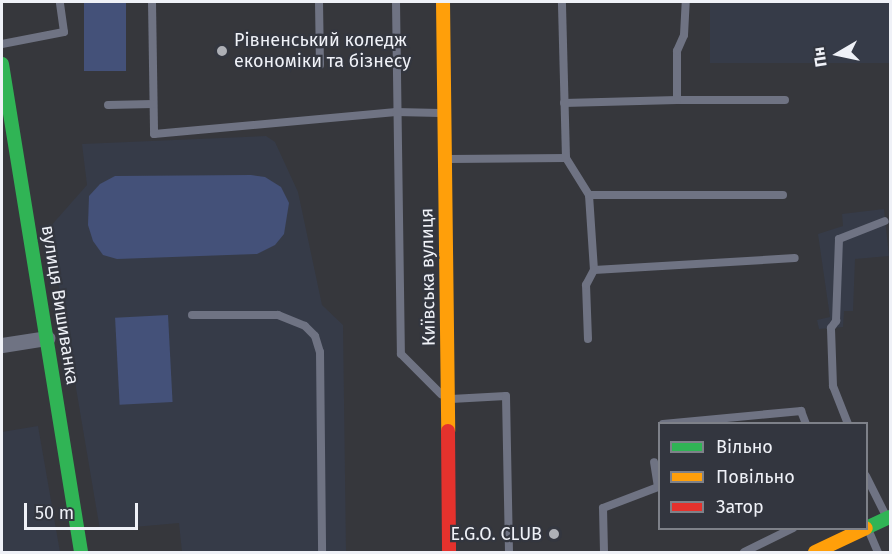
<!DOCTYPE html>
<html>
<head>
<meta charset="utf-8">
<style>
  body { margin:0 }
  #map { position:relative; width:892px; height:554px; overflow:hidden; background:#36373c; font-family:"Fira Sans",sans-serif }
  div>[style] { position:absolute }
  .built>* { inset:0; background:#363b48; transform-origin:0 0 }
  .green>* { inset:0; background:#445179; transform-origin:0 0 }
  .lane>* { height:8px; margin:-4px; padding:0 4px; transform-origin:4px; border-radius:4px; background:#6f7383 }
  .street>* { height:15px; margin:-7.5px; padding:0 7.5px; transform-origin:7.5px; border-radius:7.5px; background:#6f7383 }
  .fast>* { height:14px; margin:-7px; padding:0 7px; transform-origin:7px; border-radius:7px; background:#30b455 }
  .slow>* { height:14px; margin:-7px; padding:0 7px; transform-origin:7px; border-radius:7px; background:#ff9f0a }
  .jam>* { height:14px; margin:-7px; padding:0 7px; transform-origin:7px; border-radius:7px; background:#e5322d }
  .dots>* { width:16px; height:16px; translate:-50% -50%; box-sizing:border-box; border:3px solid #33363f; border-radius:50% }
  span { translate:-50% -50%; white-space:nowrap; text-align:center; line-height:1.15; -webkit-text-stroke:4.5px #33363f; paint-order:stroke }
  .poi-label { font-size:18px; color:#eff1f7 }
  .left { translate:0 -50%; text-align:left }
  .right { translate:-100% -50%; text-align:right }
  .street-label { font-size:18px; color:#eff1f7 }
  .frame { position:absolute; inset:0; border:3px solid #eff1f7; pointer-events:none }
  .legend { position:absolute; left:658px; top:422px; width:210px; height:108px; box-sizing:border-box; background:#33363f; border:2px solid #7e8189; margin:0; padding:8px 10px; list-style:none; font-size:18px; color:#eff1f7 }
  .legend li { display:flex; align-items:center; gap:12px; height:30px }
  .legend b { width:30px; border:2px solid #7e8189 }
  .north { position:absolute; left:808px; top:24px; width:60px; height:60px; -webkit-text-stroke:4px #33363f; paint-order:stroke; rotate:261deg; font-size:16px; font-weight:700; line-height:24px; text-align:center; color:#eff1f7 }
  .north::after { content:''; display:block; margin:auto; width:21px; height:27px; background:#eff1f7; clip-path:polygon(50% 0,100% 100%,50% 72%,0 100%) }
  .scale { position:absolute; left:24px; top:503px; width:114px; height:27px; box-sizing:border-box; border:3px solid #eff1f7; border-top:0; padding-left:8px; font-size:18px; line-height:21px; white-space:nowrap; color:#eff1f7; -webkit-text-stroke:4px #33363f; paint-order:stroke }
</style>
</head>
<body>
<div id="map">
  <div class="built">
    <i style="left:710px;top:2px;width:180px;height:61px"></i>
    <i style="clip-path:polygon(266px 136px,275px 142px,298px 192px,322px 305px,343px 325px,346px 552px,182px 552px,179px 523px,100px 530px,49px 228px,87px 185px,82px 144px)"></i>
    <i style="clip-path:polygon(884px 209px,889px 256px,855px 259px,853px 311px,844px 311px,843px 327px,819px 329px,817px 320px,830px 317px,818px 234px,843px 226px,842px 214px)"></i>
    <i style="clip-path:polygon(38px 426px,60px 552px,2px 552px,2px 432px)"></i>
  </div>
  <div class="green">
    <i style="left:84px;top:2px;width:42px;height:69px"></i>
    <i style="clip-path:polygon(251px 175px,265px 177px,281px 187px,289px 203px,284px 234px,275px 245px,257px 254px,117px 259px,103px 255px,93px 241px,88px 225px,89px 196px,100px 184px,115px 176px)"></i>
    <i style="left:168px;top:315px;width:87px;height:53px;rotate:87deg"></i>
  </div>
  <div class="lane">
    <i style="left:152px;top:2px;width:132px;rotate:89.1deg"></i>
    <i style="left:154px;top:134px;width:243px;rotate:-5.2deg"></i>
    <i style="left:396px;top:112px;width:44px;rotate:1.3deg"></i>
    <i style="left:319px;top:2px;width:63px;rotate:89.1deg"></i>
    <i style="left:396px;top:2px;width:352px;rotate:89.2deg"></i>
    <i style="left:401px;top:354px;width:57px;rotate:45deg"></i>
    <i style="left:2px;top:44px;width:63px;rotate:-11deg"></i>
    <i style="left:64px;top:32px;width:30px;rotate:-98deg"></i>
    <i style="left:677px;top:100px;width:108px"></i>
    <i style="left:564px;top:103px;width:113px;rotate:-1.5deg"></i>
    <i style="left:677px;top:100px;width:49px;rotate:-90deg"></i>
    <i style="left:677px;top:51px;width:17px;rotate:-66deg"></i>
    <i style="left:684px;top:35px;width:33px;rotate:-87deg"></i>
    <i style="left:108px;top:105px;width:45px;rotate:-1.3deg"></i>
    <i style="left:566px;top:158px;width:44px;rotate:58.1deg"></i>
    <i style="left:589px;top:195px;width:75px;rotate:86.2deg"></i>
    <i style="left:594px;top:270px;width:201px;rotate:-3.4deg"></i>
    <i style="left:449px;top:159px;width:117px;rotate:-0.5deg"></i>
    <i style="left:566px;top:158px;width:156px;rotate:-91.5deg"></i>
    <i style="left:589px;top:195px;width:194px"></i>
    <i style="left:192px;top:315px;width:86px"></i>
    <i style="left:278px;top:315px;width:29px;rotate:22deg"></i>
    <i style="left:305px;top:326px;width:14px;rotate:45deg"></i>
    <i style="left:315px;top:336px;width:17px;rotate:73deg"></i>
    <i style="left:320px;top:352px;width:200px;rotate:89.4deg"></i>
    <i style="left:588px;top:339px;width:54px;rotate:-92.1deg"></i>
    <i style="left:586px;top:285px;width:17px;rotate:-62deg"></i>
    <i style="left:451px;top:399px;width:55px;rotate:-3.1deg"></i>
    <i style="left:506px;top:396px;width:156px;rotate:88.9deg"></i>
    <i style="left:663px;top:424px;width:139px;rotate:-5.4deg"></i>
    <i style="left:801px;top:411px;width:14px;rotate:69deg"></i>
    <i style="left:848px;top:424px;width:41px;rotate:-111.5deg"></i>
    <i style="left:833px;top:386px;width:58px;rotate:-92deg"></i>
    <i style="left:831px;top:328px;width:9px;rotate:-54deg"></i>
    <i style="left:836px;top:321px;width:82px;rotate:-87.9deg"></i>
    <i style="left:839px;top:239px;width:49px;rotate:-21.4deg"></i>
    <i style="left:866px;top:476px;width:45px;rotate:63.4deg"></i>
    <i style="left:868px;top:529px;width:25px;rotate:67deg"></i>
    <i style="left:604px;top:552px;width:44px;rotate:-91.3deg"></i>
    <i style="left:603px;top:508px;width:59px;rotate:-20.9deg"></i>
    <i style="left:658px;top:487px;width:25px;rotate:-99deg"></i>
    <i style="left:744px;top:552px;width:55px;rotate:-26.1deg"></i>
  </div>
  <div class="street">
    <i style="left:2px;top:345px;width:46px;rotate:-8.8deg"></i>
  </div>
  <div class="fast">
    <i style="left:2px;top:64px;width:494px;rotate:80.8deg"></i>
    <i style="left:866px;top:528px;width:26px;rotate:-25deg"></i>
  </div>
  <div class="slow">
    <i style="left:443px;top:2px;width:429px;rotate:89.3deg"></i>
    <i style="left:815px;top:552px;width:56px;rotate:-25.2deg"></i>
  </div>
  <div class="jam">
    <i style="left:448px;top:431px;width:121px;rotate:89.5deg"></i>
  </div>
  <div class="dots">
    <i style="left:222px;top:51px;background:#aeb0b6"></i>
    <i style="left:554px;top:534px;background:#aeb0b6"></i>
  </div>
  <div class="poi-label">
    <span class="left" style="left:234px;top:51px">Рівненський коледж<br>економіки та бізнесу</span>
    <span class="right" style="left:542px;top:534px">E.G.O. CLUB</span>
  </div>
  <div class="street-label">
    <span style="left:428px;top:277px;rotate:-91deg">Київська вулиця</span>
    <span style="left:60px;top:305px;rotate:81deg">вулиця Вишиванка</span>
  </div>
  <div class="frame"></div>
  <ul class="legend">
  <li><b style="height:8px;background:#30b455"></b>Вільно</li>
  <li><b style="height:8px;background:#ff9f0a"></b>Повільно</li>
  <li><b style="height:8px;background:#e5322d"></b>Затор</li>
  </ul>
  <div class="north">Пн</div>
  <div class="scale">50 m</div>
</div>
</body>
</html>
